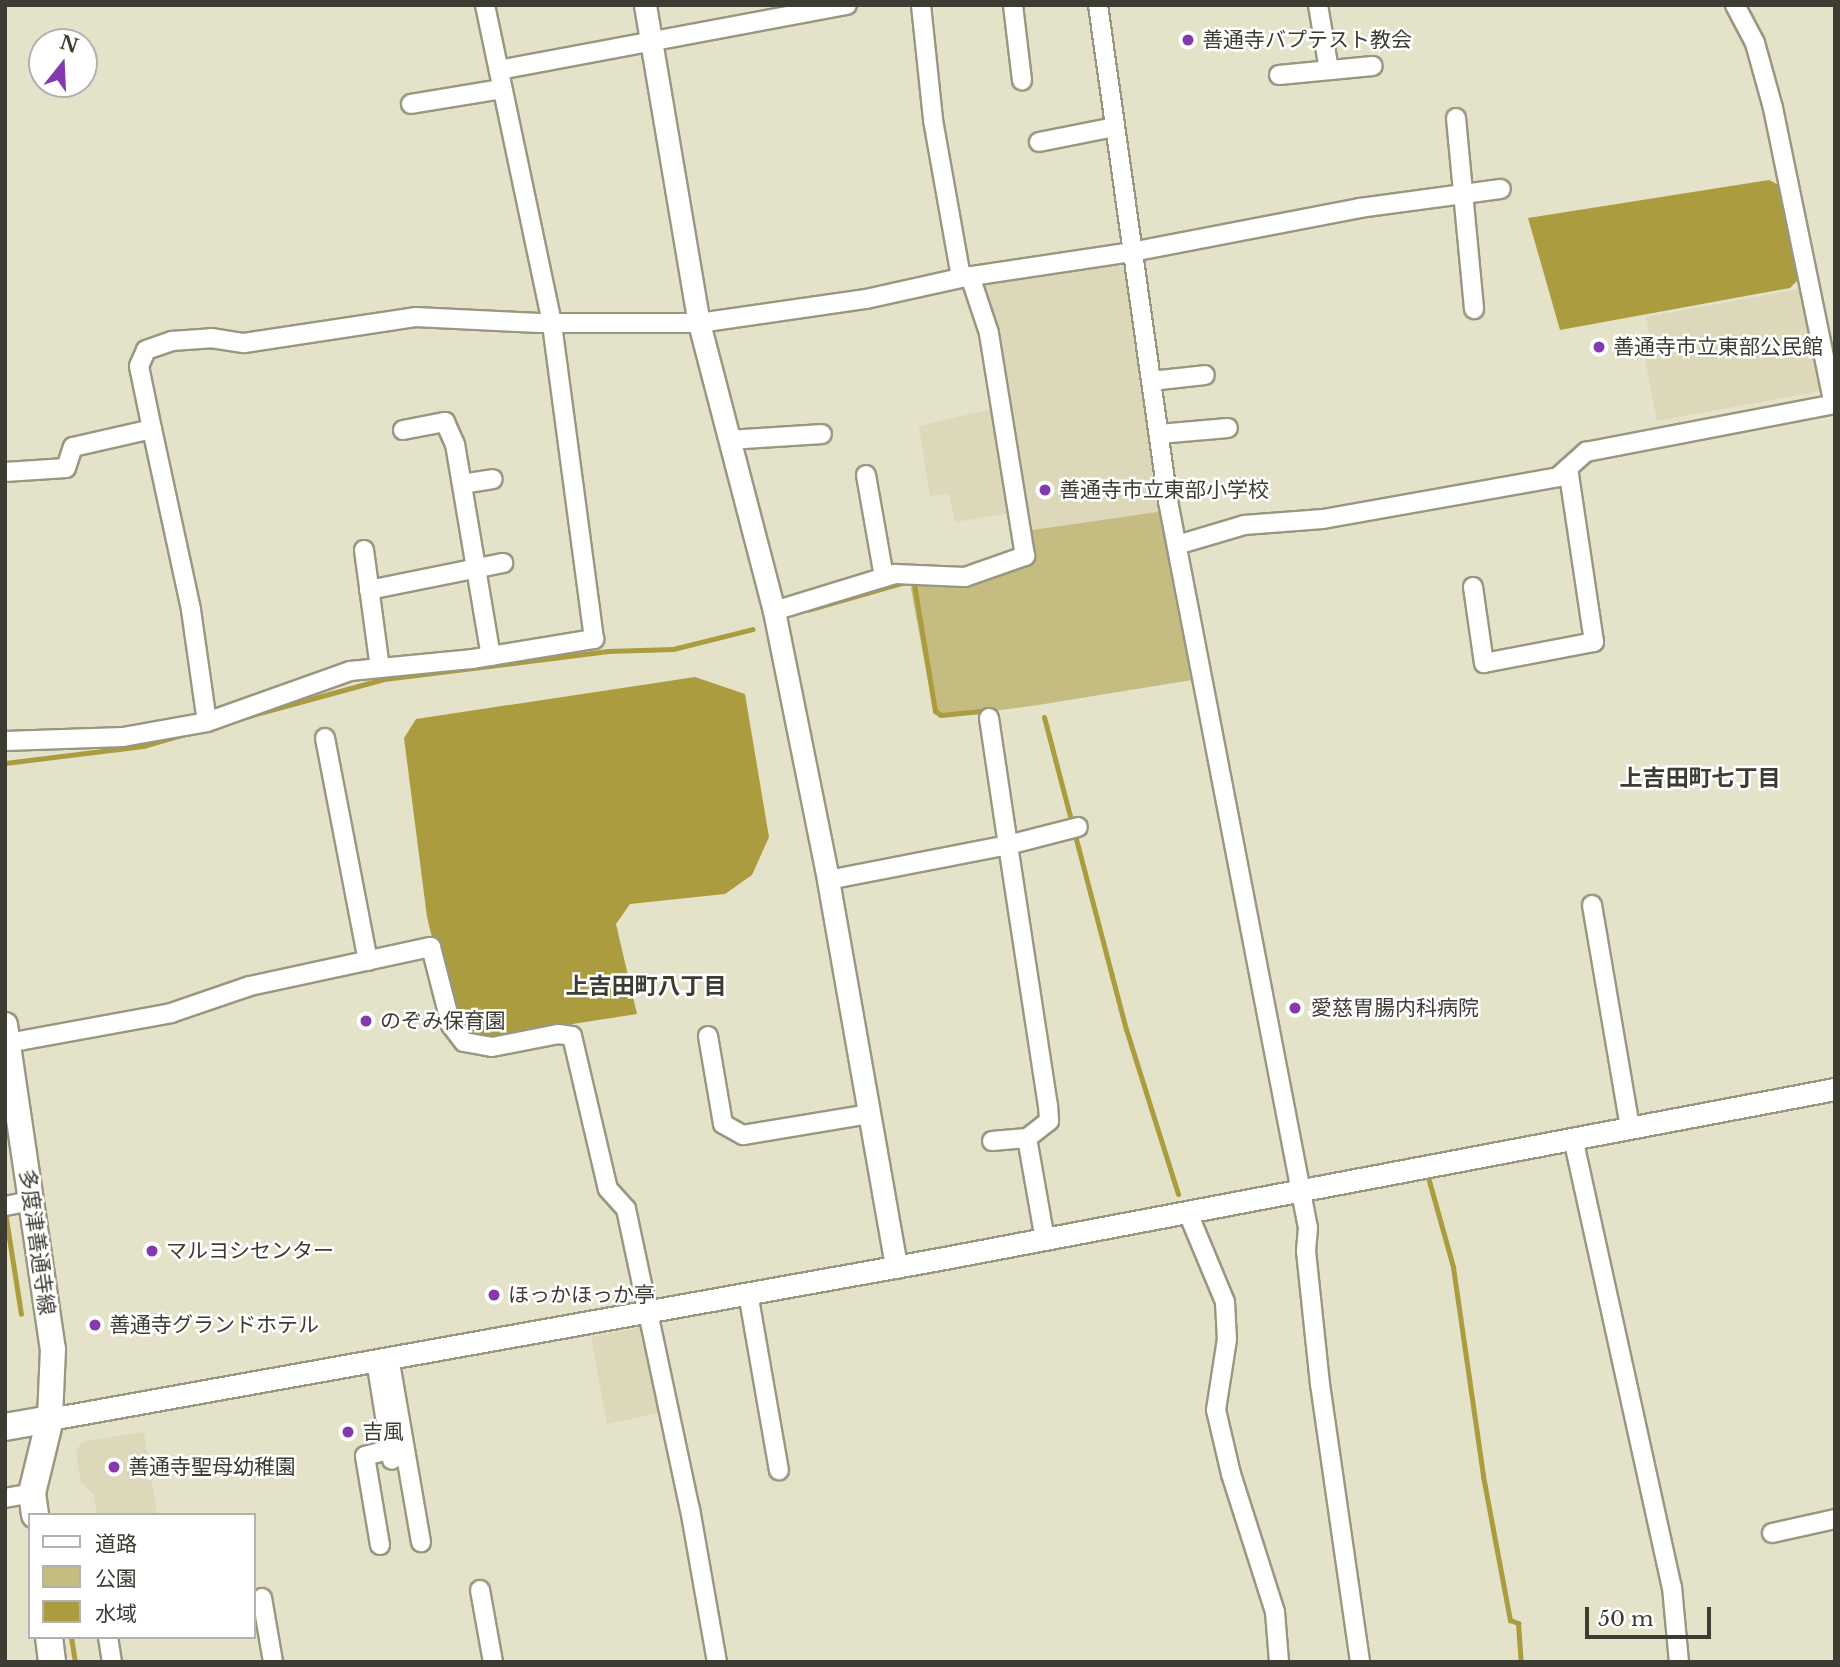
<!DOCTYPE html>
<html>
<head>
<meta charset="utf-8">
<style>
  body { margin:0 }
  #map { position:relative; width:1840px; height:1667px; overflow:hidden; background:#e5e2ca; font-family:"Libre Baskerville","Noto Sans JP",serif }
  div>[style] { position:absolute }
  .built>* { inset:0; background:#dcd8b9 }
  .green>* { inset:0; background:#c5bc82 }
  .water>* { inset:0; background:#ab9d3f }
  .stream>* { height:5px; margin:-2.5px; padding:0 2.5px; transform-origin:2.5px; border-radius:2.5px; background:#ab9d3f }
  .roads { filter:drop-shadow(2px 0 #9a9781) drop-shadow(-2px 0 #9a9781) drop-shadow(0 2px #9a9781) drop-shadow(0 -2px #9a9781) }
  .minor>* { height:18px; margin:-9px; padding:0 9px; transform-origin:9px; border-radius:9px; background:#fff }
  .tertiary>* { height:21px; margin:-10.5px; padding:0 10.5px; transform-origin:10.5px; border-radius:10.5px; background:#fff }
  .secondary>* { height:24px; margin:-12px; padding:0 12px; transform-origin:12px; border-radius:12px; background:#fff }
  .primary>* { height:26px; margin:-13px; padding:0 13px; transform-origin:13px; border-radius:13px; background:#fff }
  .dots>* { width:19px; height:19px; translate:-50% -50%; box-sizing:border-box; border:4px solid #fff; border-radius:50% }
  span { translate:-50% -50%; white-space:nowrap; text-align:center; line-height:1.15; -webkit-text-stroke:5px #fff; paint-order:stroke }
  .poi-label { font-size:21px; color:#3d3c33 }
  .left { translate:0 -50%; text-align:left }
  .street-label { font-size:21px; color:#3d3c33 }
  .neighbourhood-label { font-size:23px; color:#3d3c33; font-weight:700 }
  .frame { position:absolute; inset:0; border:7px solid #3d3c33; pointer-events:none }
  .legend { position:absolute; left:28px; top:1513px; width:228px; height:126px; box-sizing:border-box; background:#fff; border:2px solid #b1b1ad; margin:0; padding:9px 12px; list-style:none; font-size:21px; color:#3d3c33 }
  .legend li { display:flex; align-items:center; gap:14px; height:35px }
  .legend b { width:35px; border:2px solid #b1b1ad }
  .north { position:absolute; left:28px; top:28px; width:70px; height:70px; box-sizing:border-box; background:#fff; border:2px solid #b1b1ad; border-radius:50%; rotate:18deg; font-size:19px; font-weight:700; line-height:28px; text-align:center; color:#3d3c33 }
  .north::after { content:''; display:block; margin:auto; width:24px; height:32px; background:#843aad; clip-path:polygon(50% 0,100% 100%,50% 72%,0 100%) }
  .scale { position:absolute; left:1585px; top:1607px; width:126px; height:32px; box-sizing:border-box; border:4px solid #3d3c33; border-top:0; padding-left:9px; font-size:21px; line-height:24px; white-space:nowrap; color:#3d3c33; -webkit-text-stroke:5px #fff; paint-order:stroke }
</style>
</head>
<body>
<div id="map">
  <div class="built">
    <i style="clip-path:polygon(1111px 264px,1128px 269px,1192px 680px,940px 718px,934px 713px,911px 589px,1032px 561px,1022px 511px,955px 522px,949px 494px,930px 496px,919px 426px,1004px 406px,981px 281px)"></i>
    <i style="clip-path:polygon(1804px 288px,1825px 384px,1815px 392px,1657px 421px,1644px 355px,1653px 353px,1646px 317px)"></i>
    <i style="clip-path:polygon(639px 1328px,648px 1334px,664px 1412px,607px 1424px,591px 1337px)"></i>
    <i style="clip-path:polygon(144px 1432px,157px 1515px,97px 1515px,94px 1495px,81px 1483px,76px 1451px,82px 1442px)"></i>
  </div>
  <div class="green">
    <i style="clip-path:polygon(1164px 511px,1192px 680px,1032px 706px,940px 718px,934px 713px,911px 589px,913px 581px,1031px 561px,1026px 531px)"></i>
  </div>
  <div class="water">
    <i style="clip-path:polygon(1769px 180px,1781px 186px,1800px 278px,1790px 288px,1560px 330px,1528px 218px)"></i>
    <i style="clip-path:polygon(695px 677px,745px 694px,769px 837px,752px 875px,725px 894px,630px 904px,616px 924px,637px 1014px,483px 1038px,462px 1035px,453px 1024px,427px 917px,404px 738px,416px 719px)"></i>
  </div>
  <div class="stream">
    <i style="left:914px;top:584px;width:129px;rotate:80.6deg"></i>
    <i style="left:935px;top:711px;width:7px;rotate:34deg"></i>
    <i style="left:941px;top:715px;width:40px;rotate:-5.7deg"></i>
    <i style="left:807px;top:610px;width:98px;rotate:-16deg"></i>
    <i style="left:245px;top:717px;width:144px;rotate:-15.3deg"></i>
    <i style="left:384px;top:679px;width:226px;rotate:-7.1deg"></i>
    <i style="left:608px;top:651px;width:65px;rotate:-1.8deg"></i>
    <i style="left:673px;top:649px;width:82px;rotate:-14deg"></i>
    <i style="left:1044px;top:717px;width:323px;rotate:75.3deg"></i>
    <i style="left:1126px;top:1029px;width:173px;rotate:72.5deg"></i>
    <i style="left:5px;top:763px;width:139px;rotate:-7deg"></i>
    <i style="left:143px;top:746px;width:44px;rotate:-15.9deg"></i>
    <i style="left:1426px;top:1170px;width:101px;rotate:74.4deg"></i>
    <i style="left:1453px;top:1267px;width:211px;rotate:81.8deg"></i>
    <i style="left:1483px;top:1476px;width:147px;rotate:79.4deg"></i>
    <i style="left:1510px;top:1620px;width:9px;rotate:21deg"></i>
    <i style="left:1518px;top:1623px;width:39px;rotate:86deg"></i>
    <i style="left:5px;top:1212px;width:103px;rotate:81.1deg"></i>
    <i style="left:71px;top:1637px;width:25px;rotate:81deg"></i>
  </div>
  <div class="roads">
    <div class="minor">
      <i style="left:921px;top:5px;width:116px;rotate:84deg"></i>
      <i style="left:933px;top:120px;width:159px;rotate:79.9deg"></i>
      <i style="left:1013px;top:5px;width:76px;rotate:83.2deg"></i>
      <i style="left:1098px;top:5px;width:501px;rotate:81.97deg"></i>
      <i style="left:1168px;top:501px;width:740px;rotate:79.1deg"></i>
      <i style="left:1308px;top:1228px;width:23px;rotate:95deg"></i>
      <i style="left:1306px;top:1251px;width:134px;rotate:84deg"></i>
      <i style="left:1320px;top:1384px;width:281px;rotate:81.8deg"></i>
      <i style="left:1318px;top:5px;width:66px;rotate:80.4deg"></i>
      <i style="left:1735px;top:5px;width:43px;rotate:62.2deg"></i>
      <i style="left:1755px;top:43px;width:67px;rotate:74.5deg"></i>
      <i style="left:1773px;top:108px;width:302px;rotate:78.4deg"></i>
      <i style="left:499px;top:70px;width:354px;rotate:-10.6deg"></i>
      <i style="left:1279px;top:75px;width:94px;rotate:-5.5deg"></i>
      <i style="left:411px;top:104px;width:92px;rotate:-9.4deg"></i>
      <i style="left:1456px;top:118px;width:192px;rotate:84.6deg"></i>
      <i style="left:1039px;top:142px;width:77px;rotate:-11.2deg"></i>
      <i style="left:1151px;top:381px;width:54px;rotate:-6.3deg"></i>
      <i style="left:152px;top:429px;width:185px;rotate:77.8deg"></i>
      <i style="left:191px;top:610px;width:113px;rotate:81.9deg"></i>
      <i style="left:403px;top:430px;width:43px;rotate:-10.8deg"></i>
      <i style="left:445px;top:422px;width:24px;rotate:66deg"></i>
      <i style="left:455px;top:444px;width:215px;rotate:80.4deg"></i>
      <i style="left:1159px;top:434px;width:69px;rotate:-5deg"></i>
      <i style="left:729px;top:440px;width:93px;rotate:-3.7deg"></i>
      <i style="left:5px;top:472px;width:61px;rotate:-3.8deg"></i>
      <i style="left:66px;top:468px;width:22px;rotate:-72deg"></i>
      <i style="left:73px;top:447px;width:81px;rotate:-12.8deg"></i>
      <i style="left:152px;top:429px;width:64px;rotate:-101.7deg"></i>
      <i style="left:139px;top:366px;width:17px;rotate:-66deg"></i>
      <i style="left:146px;top:350px;width:28px;rotate:-19deg"></i>
      <i style="left:172px;top:341px;width:39px;rotate:-4deg"></i>
      <i style="left:211px;top:338px;width:33px;rotate:9deg"></i>
      <i style="left:244px;top:343px;width:173px;rotate:-8.6deg"></i>
      <i style="left:415px;top:317px;width:124px;rotate:2.8deg"></i>
      <i style="left:539px;top:323px;width:160px"></i>
      <i style="left:699px;top:323px;width:169px;rotate:-8.2deg"></i>
      <i style="left:866px;top:299px;width:101px;rotate:-12.5deg"></i>
      <i style="left:965px;top:277px;width:169px;rotate:-8.5deg"></i>
      <i style="left:1132px;top:252px;width:232px;rotate:-10.9deg"></i>
      <i style="left:1360px;top:208px;width:142px;rotate:-7.7deg"></i>
      <i style="left:866px;top:475px;width:104px;rotate:80deg"></i>
      <i style="left:462px;top:484px;width:31px;rotate:-9deg"></i>
      <i style="left:1177px;top:545px;width:70px;rotate:-16.6deg"></i>
      <i style="left:1244px;top:525px;width:79px;rotate:-4.3deg"></i>
      <i style="left:1323px;top:519px;width:239px;rotate:-10.1deg"></i>
      <i style="left:1558px;top:477px;width:38px;rotate:-42deg"></i>
      <i style="left:1586px;top:452px;width:254px;rotate:-10.9deg"></i>
      <i style="left:364px;top:550px;width:119px;rotate:82.3deg"></i>
      <i style="left:1473px;top:587px;width:77px;rotate:81.8deg"></i>
      <i style="left:1484px;top:663px;width:112px;rotate:-10.8deg"></i>
      <i style="left:1594px;top:642px;width:176px;rotate:-98.5deg"></i>
      <i style="left:369px;top:590px;width:137px;rotate:-11.4deg"></i>
      <i style="left:774px;top:611px;width:127px;rotate:-17deg"></i>
      <i style="left:895px;top:574px;width:70px;rotate:2.5deg"></i>
      <i style="left:965px;top:577px;width:64px;rotate:-19.3deg"></i>
      <i style="left:1025px;top:556px;width:226px;rotate:-99.2deg"></i>
      <i style="left:989px;top:333px;width:60px;rotate:-108.4deg"></i>
      <i style="left:989px;top:718px;width:128px;rotate:81.5deg"></i>
      <i style="left:1008px;top:845px;width:72px;rotate:-14.4deg"></i>
      <i style="left:325px;top:738px;width:227px;rotate:79.1deg"></i>
      <i style="left:5px;top:741px;width:118px;rotate:-1.9deg"></i>
      <i style="left:123px;top:737px;width:85px;rotate:-10.1deg"></i>
      <i style="left:207px;top:722px;width:152px;rotate:-19.6deg"></i>
      <i style="left:350px;top:671px;width:124px;rotate:-5.6deg"></i>
      <i style="left:473px;top:659px;width:123px;rotate:-9.4deg"></i>
      <i style="left:594px;top:639px;width:319px;rotate:-97.6deg"></i>
      <i style="left:552px;top:323px;width:325px;rotate:-101.9deg"></i>
      <i style="left:828px;top:880px;width:183px;rotate:-11deg"></i>
      <i style="left:1008px;top:845px;width:263px;rotate:81.3deg"></i>
      <i style="left:1048px;top:1105px;width:16px;rotate:86deg"></i>
      <i style="left:1049px;top:1121px;width:28px;rotate:142deg"></i>
      <i style="left:1027px;top:1138px;width:104px;rotate:80deg"></i>
      <i style="left:1592px;top:905px;width:225px;rotate:80.3deg"></i>
      <i style="left:708px;top:1036px;width:89px;rotate:80.3deg"></i>
      <i style="left:723px;top:1124px;width:23px;rotate:29deg"></i>
      <i style="left:743px;top:1135px;width:129px;rotate:-9.4deg"></i>
      <i style="left:8px;top:1043px;width:166px;rotate:-10.4deg"></i>
      <i style="left:171px;top:1013px;width:83px;rotate:-18.9deg"></i>
      <i style="left:250px;top:986px;width:185px;rotate:-12.2deg"></i>
      <i style="left:431px;top:947px;width:81px;rotate:75.6deg"></i>
      <i style="left:451px;top:1025px;width:21px;rotate:53deg"></i>
      <i style="left:464px;top:1042px;width:28px;rotate:10deg"></i>
      <i style="left:492px;top:1047px;width:67px;rotate:-11.1deg"></i>
      <i style="left:558px;top:1034px;width:14px;rotate:8deg"></i>
      <i style="left:572px;top:1036px;width:157px;rotate:76.8deg"></i>
      <i style="left:608px;top:1189px;width:27px;rotate:48deg"></i>
      <i style="left:626px;top:1209px;width:307px;rotate:78deg"></i>
      <i style="left:690px;top:1509px;width:155px;rotate:80deg"></i>
      <i style="left:1573px;top:1138px;width:460px;rotate:77.6deg"></i>
      <i style="left:1672px;top:1587px;width:75px;rotate:84.7deg"></i>
      <i style="left:992px;top:1141px;width:35px;rotate:-5deg"></i>
      <i style="left:5px;top:1206px;width:26px;rotate:-11deg"></i>
      <i style="left:1188px;top:1213px;width:96px;rotate:67.4deg"></i>
      <i style="left:1225px;top:1302px;width:37px;rotate:87deg"></i>
      <i style="left:1227px;top:1339px;width:72px;rotate:98.8deg"></i>
      <i style="left:1216px;top:1410px;width:66px;rotate:76.8deg"></i>
      <i style="left:1231px;top:1474px;width:145px;rotate:72.3deg"></i>
      <i style="left:1275px;top:1612px;width:50px;rotate:85.4deg"></i>
      <i style="left:748px;top:1293px;width:180px;rotate:80.1deg"></i>
      <i style="left:389px;top:1357px;width:188px;rotate:80.2deg"></i>
      <i style="left:376px;top:1360px;width:101px;rotate:80.9deg"></i>
      <i style="left:5px;top:1498px;width:27px;rotate:-10deg"></i>
      <i style="left:1772px;top:1533px;width:65px;rotate:-12.5deg"></i>
      <i style="left:380px;top:1545px;width:90px;rotate:-99.6deg"></i>
      <i style="left:365px;top:1456px;width:27px;rotate:-15deg"></i>
      <i style="left:480px;top:1590px;width:73px;rotate:79.8deg"></i>
      <i style="left:262px;top:1598px;width:65px;rotate:80.2deg"></i>
      <i style="left:108px;top:1637px;width:25px;rotate:81deg"></i>
    </div>
    <div class="tertiary">
      <i style="left:645px;top:5px;width:323px;rotate:80.4deg"></i>
      <i style="left:699px;top:323px;width:298px;rotate:75.4deg"></i>
      <i style="left:774px;top:611px;width:274px;rotate:78.6deg"></i>
      <i style="left:828px;top:880px;width:393px;rotate:80deg"></i>
      <i style="left:50px;top:1419px;width:898px;rotate:-10.2deg"></i>
      <i style="left:934px;top:1260px;width:917px;rotate:-10.75deg"></i>
    </div>
    <div class="secondary">
      <i style="left:5px;top:1025px;width:328px;rotate:81.6deg"></i>
      <i style="left:53px;top:1349px;width:70px;rotate:92.5deg"></i>
    </div>
    <div class="primary">
      <i style="left:5px;top:1427px;width:46px;rotate:-10.1deg"></i>
      <i style="left:50px;top:1419px;width:76px;rotate:103.7deg"></i>
      <i style="left:32px;top:1493px;width:22px;rotate:82deg"></i>
      <i style="left:49px;top:1637px;width:25px;rotate:83deg"></i>
    </div>
  </div>
  <div class="dots">
    <i style="left:1188px;top:40px;background:#843aad"></i>
    <i style="left:1599px;top:347px;background:#843aad"></i>
    <i style="left:1045px;top:490px;background:#843aad"></i>
    <i style="left:1295px;top:1008px;background:#843aad"></i>
    <i style="left:366px;top:1021px;background:#843aad"></i>
    <i style="left:152px;top:1251px;background:#843aad"></i>
    <i style="left:494px;top:1295px;background:#843aad"></i>
    <i style="left:95px;top:1325px;background:#843aad"></i>
    <i style="left:348px;top:1432px;background:#843aad"></i>
    <i style="left:114px;top:1467px;background:#843aad"></i>
  </div>
  <div class="poi-label">
    <span class="left" style="left:1202px;top:40px">善通寺バプテスト教会</span>
    <span class="left" style="left:1613px;top:347px">善通寺市立東部公民館</span>
    <span class="left" style="left:1059px;top:490px">善通寺市立東部小学校</span>
    <span class="left" style="left:1311px;top:1008px">愛慈胃腸内科病院</span>
    <span class="left" style="left:380px;top:1021px">のぞみ保育園</span>
    <span class="left" style="left:166px;top:1251px">マルヨシセンター</span>
    <span class="left" style="left:508px;top:1295px">ほっかほっか亭</span>
    <span class="left" style="left:109px;top:1325px">善通寺グランドホテル</span>
    <span class="left" style="left:362px;top:1432px">吉風</span>
    <span class="left" style="left:128px;top:1467px">善通寺聖母幼稚園</span>
  </div>
  <div class="street-label">
    <span style="left:37px;top:1242px;rotate:82deg">多度津善通寺線</span>
  </div>
  <div class="neighbourhood-label">
    <span style="left:1700px;top:778px">上吉田町七丁目</span>
    <span style="left:646px;top:986px">上吉田町八丁目</span>
  </div>
  <div class="frame"></div>
  <ul class="legend">
  <li><b style="height:9px;background:#fff"></b>道路</li>
  <li><b style="height:19px;background:#c5bc82"></b>公園</li>
  <li><b style="height:19px;background:#ab9d3f"></b>水域</li>
  </ul>
  <div class="north">N</div>
  <div class="scale">50 m</div>
</div>
</body>
</html>
